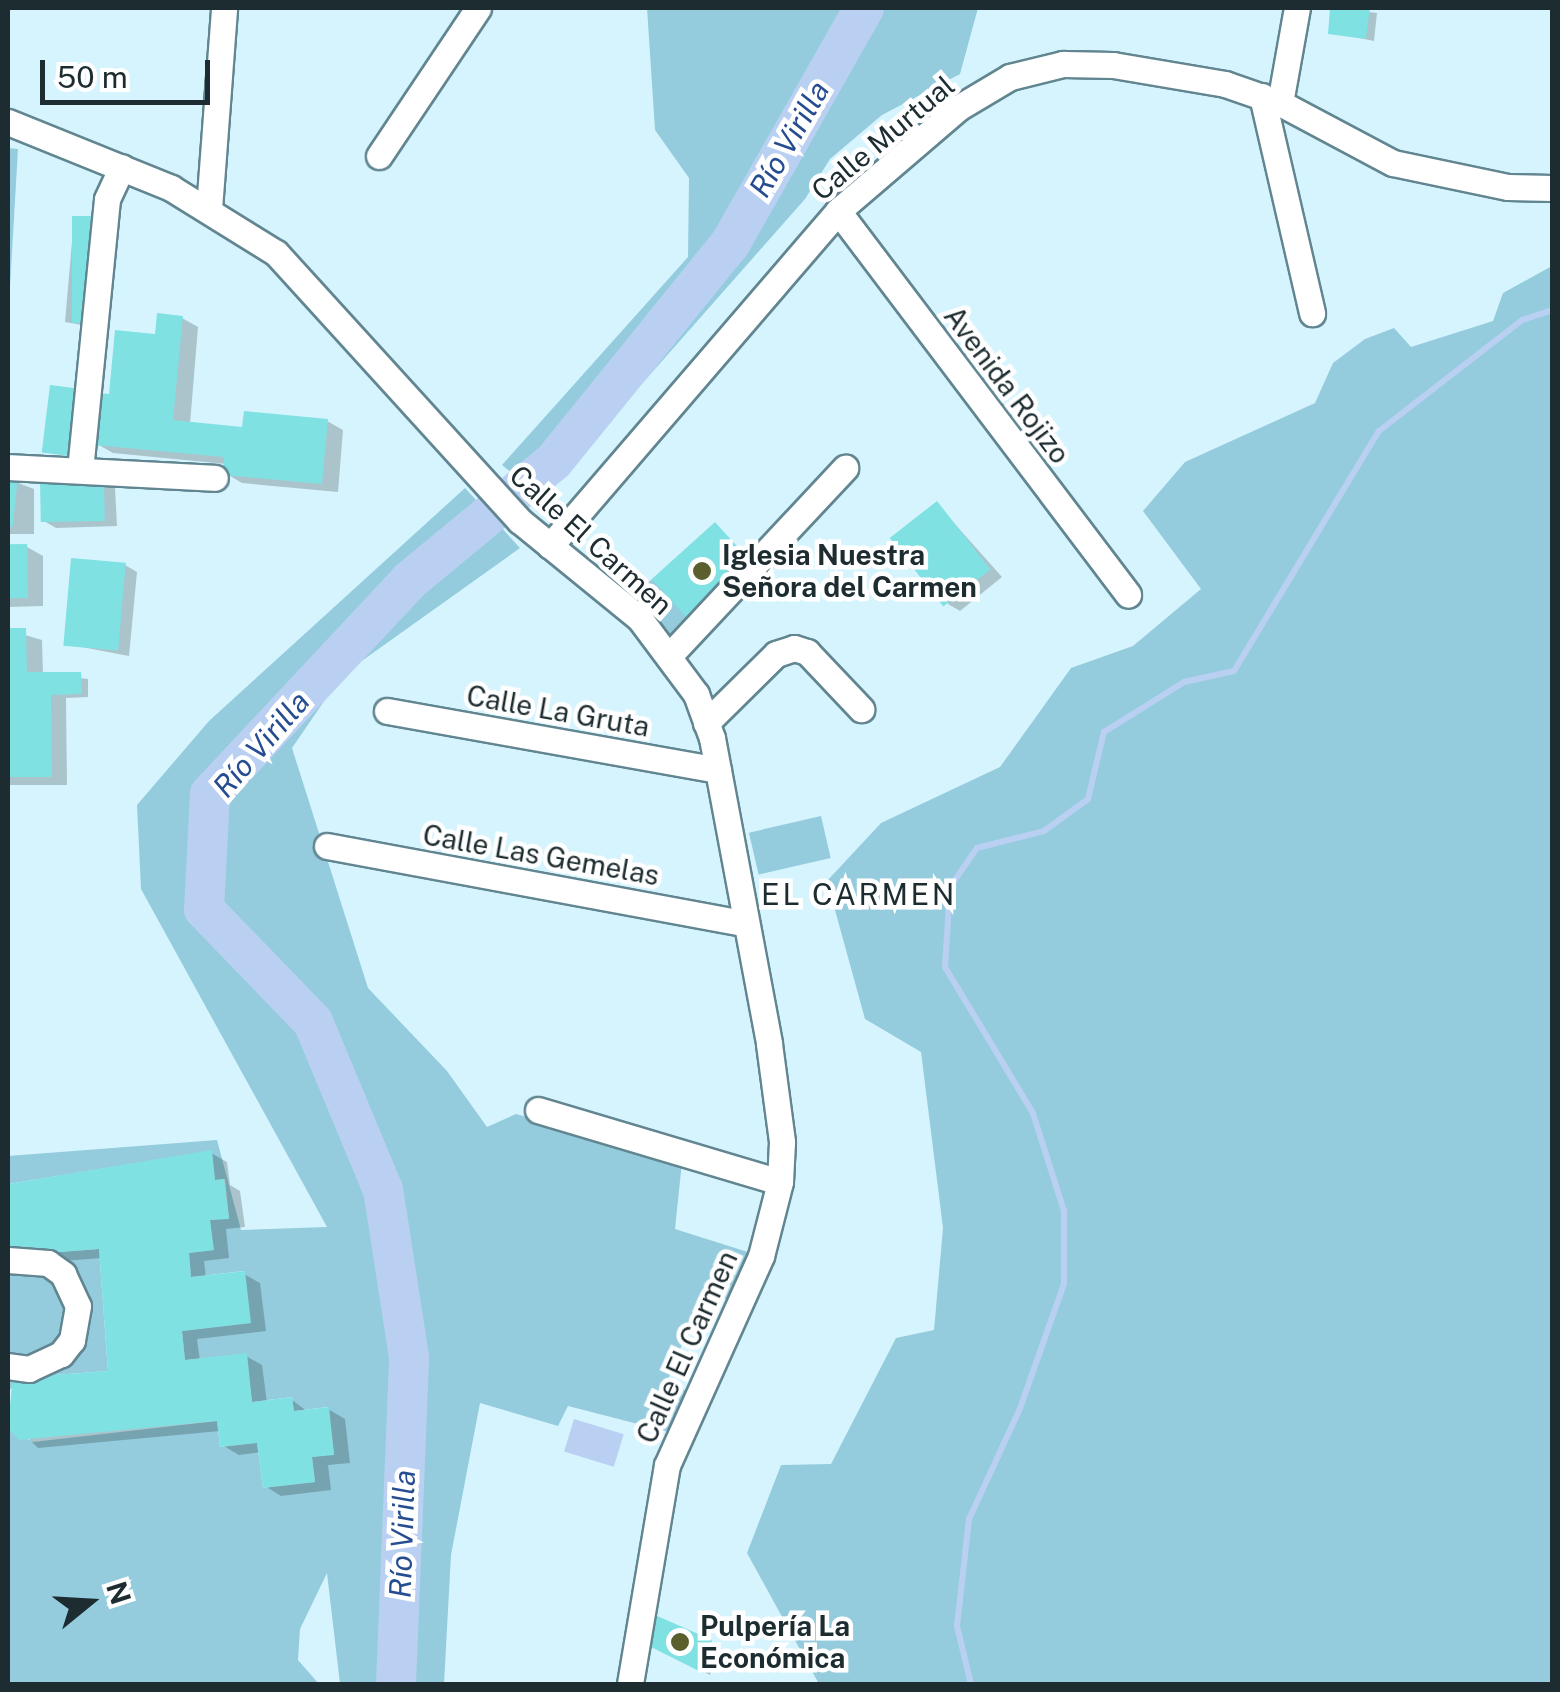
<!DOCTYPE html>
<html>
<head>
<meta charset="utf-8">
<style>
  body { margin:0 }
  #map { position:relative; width:1560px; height:1692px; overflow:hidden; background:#d6f4fe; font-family:"Public Sans",sans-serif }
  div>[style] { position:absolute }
  .green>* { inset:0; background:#94ccdd; transform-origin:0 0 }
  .water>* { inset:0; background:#bad0f3; transform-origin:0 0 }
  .shadow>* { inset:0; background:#0003 }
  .stream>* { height:6px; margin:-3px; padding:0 3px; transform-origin:3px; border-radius:3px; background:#bad0f3 }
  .river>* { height:40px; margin:-20px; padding:0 20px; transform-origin:20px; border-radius:20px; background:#bad0f3 }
  .building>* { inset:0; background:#80e1e3; transform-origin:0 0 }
  .roads { filter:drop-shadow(2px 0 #628691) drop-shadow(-2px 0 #628691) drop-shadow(0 2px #628691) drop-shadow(0 -2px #628691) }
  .minor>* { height:25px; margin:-12.5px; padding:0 12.5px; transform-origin:12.5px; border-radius:12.5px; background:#fff }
  .dots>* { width:28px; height:28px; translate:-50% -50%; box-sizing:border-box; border:5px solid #fff; border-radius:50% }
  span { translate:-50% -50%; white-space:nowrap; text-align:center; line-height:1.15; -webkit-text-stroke:9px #fff; paint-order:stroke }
  .street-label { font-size:28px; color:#1d2c30 }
  .poi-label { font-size:28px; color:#1d2c30; font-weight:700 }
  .left { translate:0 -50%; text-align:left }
  .water-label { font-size:30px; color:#264d91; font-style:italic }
  .neighbourhood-label { font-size:30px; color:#1d2c30; letter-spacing:2.5px }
  .frame { position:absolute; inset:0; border:10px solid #1d2c30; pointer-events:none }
  .north { position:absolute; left:40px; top:1552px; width:100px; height:100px; -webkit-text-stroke:8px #fff; paint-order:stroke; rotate:72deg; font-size:28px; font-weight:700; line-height:40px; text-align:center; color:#1d2c30 }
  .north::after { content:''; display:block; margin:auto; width:35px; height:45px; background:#1d2c30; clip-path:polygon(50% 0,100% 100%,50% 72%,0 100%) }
  .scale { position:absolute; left:40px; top:60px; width:170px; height:45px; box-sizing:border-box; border:5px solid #1d2c30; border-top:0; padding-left:12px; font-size:30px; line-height:35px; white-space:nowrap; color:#1d2c30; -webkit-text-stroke:8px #fff; paint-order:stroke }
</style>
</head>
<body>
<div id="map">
  <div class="green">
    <i style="clip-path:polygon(647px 8px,978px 8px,960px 74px,882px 115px,830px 159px,805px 199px,542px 497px,502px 465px,688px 257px,689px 178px,655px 130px)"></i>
    <i style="clip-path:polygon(8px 148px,18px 149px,8px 321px)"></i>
    <i style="clip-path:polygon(1552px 266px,1552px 1684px,819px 1684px,747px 1553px,781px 1465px,831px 1464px,896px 1338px,934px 1330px,943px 1228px,921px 1052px,865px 1019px,827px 881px,881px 823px,1000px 767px,1071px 668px,1133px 646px,1201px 589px,1143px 511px,1185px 462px,1315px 403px,1333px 363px,1365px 339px,1394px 328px,1411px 347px,1493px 321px,1503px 293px)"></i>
    <i style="clip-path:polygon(465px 488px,520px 548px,342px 675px,292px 748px,368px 988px,447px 1071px,487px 1127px,516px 1114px,682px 1162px,675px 1229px,751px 1253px,729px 1300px,703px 1292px,667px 1382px,689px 1392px,673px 1433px,568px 1406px,558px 1426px,480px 1403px,451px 1555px,444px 1684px,340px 1684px,327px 1573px,300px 1629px,298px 1660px,319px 1684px,8px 1684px,8px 1428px,33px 1442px,217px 1421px,220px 1447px,257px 1443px,263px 1488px,315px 1482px,312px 1457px,334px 1454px,328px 1407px,294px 1411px,292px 1397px,252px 1402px,246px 1354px,185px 1360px,182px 1331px,250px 1323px,244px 1271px,191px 1277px,189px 1253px,213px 1250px,210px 1220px,229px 1218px,225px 1179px,215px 1180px,211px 1151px,8px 1184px,8px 1156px,217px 1140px,241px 1230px,327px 1227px,141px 889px,137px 805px,209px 721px)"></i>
    <i style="left:652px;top:579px;width:57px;height:30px;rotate:46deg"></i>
    <i style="left:821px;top:816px;width:43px;height:74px;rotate:77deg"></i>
    <i style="clip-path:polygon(99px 1249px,108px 1371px,27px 1377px,8px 1391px,8px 1256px)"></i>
  </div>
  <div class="water">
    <i style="left:574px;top:1419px;width:52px;height:34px;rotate:17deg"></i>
  </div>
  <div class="shadow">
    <i style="clip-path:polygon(1333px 8px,1377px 13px,1374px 41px,1330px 32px)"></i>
    <i style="clip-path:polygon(74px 219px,99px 328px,65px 322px)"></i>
    <i style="clip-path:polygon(182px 318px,198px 327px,190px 424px,245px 430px,327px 421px,343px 430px,338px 492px,242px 483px,225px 473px,226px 464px,113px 453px,97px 444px,111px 397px,158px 337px)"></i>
    <i style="clip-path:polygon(8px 479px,34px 489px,34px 534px,8px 534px)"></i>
    <i style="clip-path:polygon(103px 481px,115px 488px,117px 526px,56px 528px,44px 521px)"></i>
    <i style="clip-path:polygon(937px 504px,1002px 577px,960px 611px,948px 604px)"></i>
    <i style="clip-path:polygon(715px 525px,766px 574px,709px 628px)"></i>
    <i style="clip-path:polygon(8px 547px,27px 547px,43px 556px,43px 606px,8px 607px)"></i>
    <i style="clip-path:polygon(125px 565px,137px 572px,129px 656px,66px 644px)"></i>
    <i style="clip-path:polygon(8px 630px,42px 640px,43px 674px,88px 679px,88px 697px,66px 698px,67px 785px,8px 785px)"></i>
    <i style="clip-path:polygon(211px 1153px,227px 1162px,230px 1185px,240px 1191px,245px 1227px,226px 1229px,229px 1258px,204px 1261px,206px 1278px,244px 1274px,260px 1283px,266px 1331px,197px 1339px,200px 1361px,246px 1356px,262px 1365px,267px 1403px,292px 1400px,308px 1412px,328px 1409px,345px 1419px,350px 1463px,328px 1465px,331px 1490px,281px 1496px,265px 1486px,261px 1452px,239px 1455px,222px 1445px,220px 1431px,38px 1448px,8px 1418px,14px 1386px,111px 1373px,102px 1258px,24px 1264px,8px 1254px,8px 1187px)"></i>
    <i style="clip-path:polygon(711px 1642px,718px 1646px,710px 1675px,650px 1644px)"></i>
  </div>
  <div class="stream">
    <i style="left:971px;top:1684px;width:60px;rotate:-103.6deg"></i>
    <i style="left:957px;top:1626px;width:108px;rotate:-83.6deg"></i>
    <i style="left:969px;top:1519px;width:119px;rotate:-65.2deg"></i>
    <i style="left:1019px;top:1411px;width:135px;rotate:-70.5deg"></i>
    <i style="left:1064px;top:1284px;width:73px;rotate:-90deg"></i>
    <i style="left:1064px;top:1211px;width:103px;rotate:-107.6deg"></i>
    <i style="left:1033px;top:1113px;width:170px;rotate:-121.1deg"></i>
    <i style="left:945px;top:967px;width:80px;rotate:-86.4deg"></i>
    <i style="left:950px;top:887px;width:47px;rotate:-55.3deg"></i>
    <i style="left:977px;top:848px;width:69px;rotate:-14.2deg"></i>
    <i style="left:1044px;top:831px;width:54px;rotate:-36deg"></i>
    <i style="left:1088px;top:799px;width:69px;rotate:-76.6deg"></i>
    <i style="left:1104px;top:732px;width:94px;rotate:-32deg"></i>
    <i style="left:1184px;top:682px;width:51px;rotate:-12.4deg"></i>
    <i style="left:1234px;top:671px;width:280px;rotate:-58.9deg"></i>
    <i style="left:1379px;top:431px;width:181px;rotate:-37.8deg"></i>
    <i style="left:1522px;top:320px;width:32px;rotate:-18deg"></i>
  </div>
  <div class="river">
    <i style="left:396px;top:1684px;width:327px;rotate:-87.7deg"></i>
    <i style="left:409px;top:1357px;width:169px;rotate:-98.8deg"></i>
    <i style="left:383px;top:1190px;width:182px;rotate:-112.6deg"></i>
    <i style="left:313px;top:1022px;width:157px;rotate:-134deg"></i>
    <i style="left:204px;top:909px;width:115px;rotate:-87deg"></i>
    <i style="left:210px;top:794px;width:291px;rotate:-46.9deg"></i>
    <i style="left:409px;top:581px;width:188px;rotate:-39.6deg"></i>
    <i style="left:554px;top:461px;width:279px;rotate:-51deg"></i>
    <i style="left:730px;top:244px;width:271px;rotate:-60.4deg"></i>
  </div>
  <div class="building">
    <i style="clip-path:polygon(1330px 8px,1370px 8px,1366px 39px,1328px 34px)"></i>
    <i style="left:72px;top:216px;width:26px;height:107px"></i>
    <i style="clip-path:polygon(157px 313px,183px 316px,173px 420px,242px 427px,244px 411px,328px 419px,322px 484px,223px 475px,224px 457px,94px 445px,99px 393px,109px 394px,115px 330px,155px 334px)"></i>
    <i style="left:50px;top:385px;width:26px;height:68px;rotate:7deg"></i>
    <i style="left:8px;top:476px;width:10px;height:50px;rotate:6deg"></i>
    <i style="left:104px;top:479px;width:42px;height:64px;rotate:89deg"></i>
    <i style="left:937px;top:501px;width:87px;height:60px;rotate:52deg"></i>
    <i style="left:715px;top:522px;width:55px;height:85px;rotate:48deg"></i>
    <i style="left:27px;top:544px;width:54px;height:19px;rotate:89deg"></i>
    <i style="left:71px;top:558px;width:55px;height:88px;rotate:5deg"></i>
    <i style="clip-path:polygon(8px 628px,26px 628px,27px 672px,81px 672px,82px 694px,51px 695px,52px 777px,8px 777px)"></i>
    <i style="clip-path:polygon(212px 1150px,215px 1180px,224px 1179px,229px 1219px,210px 1220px,214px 1250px,189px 1253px,191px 1277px,245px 1271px,251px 1323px,182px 1331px,185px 1360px,247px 1353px,252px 1402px,292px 1397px,294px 1411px,329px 1407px,334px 1455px,312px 1457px,315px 1482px,263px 1488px,257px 1443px,220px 1447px,217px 1421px,19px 1440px,8px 1428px,12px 1384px,27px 1377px,108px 1371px,99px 1249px,8px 1256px,8px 1184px)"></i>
    <i style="clip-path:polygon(655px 1615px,712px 1640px,703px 1673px,647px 1645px)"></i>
  </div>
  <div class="roads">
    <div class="minor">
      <i style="left:1262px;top:96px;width:223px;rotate:77deg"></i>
      <i style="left:1280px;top:103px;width:97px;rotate:-79.9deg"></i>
      <i style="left:8px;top:122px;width:176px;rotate:22deg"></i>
      <i style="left:171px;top:188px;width:123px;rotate:31.8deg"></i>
      <i style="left:276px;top:253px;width:362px;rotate:47.7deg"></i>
      <i style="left:520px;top:521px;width:155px;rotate:39.2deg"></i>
      <i style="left:640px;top:619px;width:94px;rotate:53.3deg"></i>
      <i style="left:696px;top:694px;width:47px;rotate:70deg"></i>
      <i style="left:712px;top:738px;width:311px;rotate:79.4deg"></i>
      <i style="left:769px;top:1044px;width:99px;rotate:82.4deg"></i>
      <i style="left:782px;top:1142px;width:40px;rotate:92.9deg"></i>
      <i style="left:780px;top:1182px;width:76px;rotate:104.4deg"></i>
      <i style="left:761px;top:1256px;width:229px;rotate:114.2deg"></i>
      <i style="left:667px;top:1465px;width:222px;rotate:99.6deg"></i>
      <i style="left:379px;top:156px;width:178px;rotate:-56.2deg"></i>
      <i style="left:209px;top:209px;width:202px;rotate:-85.7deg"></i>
      <i style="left:838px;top:211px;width:481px;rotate:52.9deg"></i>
      <i style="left:8px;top:467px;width:207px;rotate:3deg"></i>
      <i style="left:80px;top:470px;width:272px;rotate:-84.3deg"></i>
      <i style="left:107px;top:199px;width:35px;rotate:-65deg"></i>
      <i style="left:550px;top:546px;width:442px;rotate:-49.3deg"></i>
      <i style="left:838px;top:211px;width:158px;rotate:-40.6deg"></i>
      <i style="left:958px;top:108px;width:61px;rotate:-30.8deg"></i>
      <i style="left:1010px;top:77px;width:55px;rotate:-13.8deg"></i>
      <i style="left:1063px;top:64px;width:50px;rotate:1.1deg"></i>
      <i style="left:1113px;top:65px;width:114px;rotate:9.6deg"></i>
      <i style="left:1225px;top:84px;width:58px;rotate:19.1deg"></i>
      <i style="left:1280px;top:103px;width:128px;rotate:28deg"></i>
      <i style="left:1393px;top:163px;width:117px;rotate:11.8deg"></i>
      <i style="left:1508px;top:187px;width:44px;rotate:1.3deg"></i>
      <i style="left:669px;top:656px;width:258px;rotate:-46.9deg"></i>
      <i style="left:387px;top:711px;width:336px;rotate:10.1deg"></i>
      <i style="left:706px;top:723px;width:98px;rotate:-44.6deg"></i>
      <i style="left:776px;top:654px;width:19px;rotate:-18deg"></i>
      <i style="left:794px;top:648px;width:14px;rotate:17deg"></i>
      <i style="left:807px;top:652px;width:79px;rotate:46.5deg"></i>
      <i style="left:327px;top:846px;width:424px;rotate:10.5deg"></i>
      <i style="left:538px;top:1110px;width:252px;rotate:16.6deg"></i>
      <i style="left:8px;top:1260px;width:40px;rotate:4.3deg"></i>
      <i style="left:48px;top:1263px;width:19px;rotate:36deg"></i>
      <i style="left:63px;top:1274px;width:35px;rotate:65deg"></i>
      <i style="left:78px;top:1306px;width:35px;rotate:100deg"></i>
      <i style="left:72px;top:1340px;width:18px;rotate:128deg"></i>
      <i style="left:61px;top:1354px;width:35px;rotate:155deg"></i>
      <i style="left:29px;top:1369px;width:21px;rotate:-172deg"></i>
    </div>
  </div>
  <div class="dots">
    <i style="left:702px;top:571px;background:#5a5f2d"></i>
    <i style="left:680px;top:1642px;background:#5a5f2d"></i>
  </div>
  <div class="street-label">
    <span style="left:883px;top:138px;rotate:-40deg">Calle Murtual</span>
    <span style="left:1007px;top:385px;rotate:53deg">Avenida Rojizo</span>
    <span style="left:591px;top:540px;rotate:42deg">Calle El Carmen</span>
    <span style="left:558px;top:711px;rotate:10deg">Calle La Gruta</span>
    <span style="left:541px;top:855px;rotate:10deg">Calle Las Gemelas</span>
    <span style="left:687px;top:1347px;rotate:-66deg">Calle El Carmen</span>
  </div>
  <div class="poi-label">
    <span class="left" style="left:722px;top:571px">Iglesia Nuestra<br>Señora del Carmen</span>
    <span class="left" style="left:700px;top:1642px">Pulpería La<br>Económica</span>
  </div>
  <div class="water-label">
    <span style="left:789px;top:139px;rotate:-60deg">Río Virilla</span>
    <span style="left:261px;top:744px;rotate:-49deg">Río Virilla</span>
    <span style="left:402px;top:1534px;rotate:-88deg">Río Virilla</span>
  </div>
  <div class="neighbourhood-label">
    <span style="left:859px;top:894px">EL CARMEN</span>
  </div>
  <div class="frame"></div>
  <div class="north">N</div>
  <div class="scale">50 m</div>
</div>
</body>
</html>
